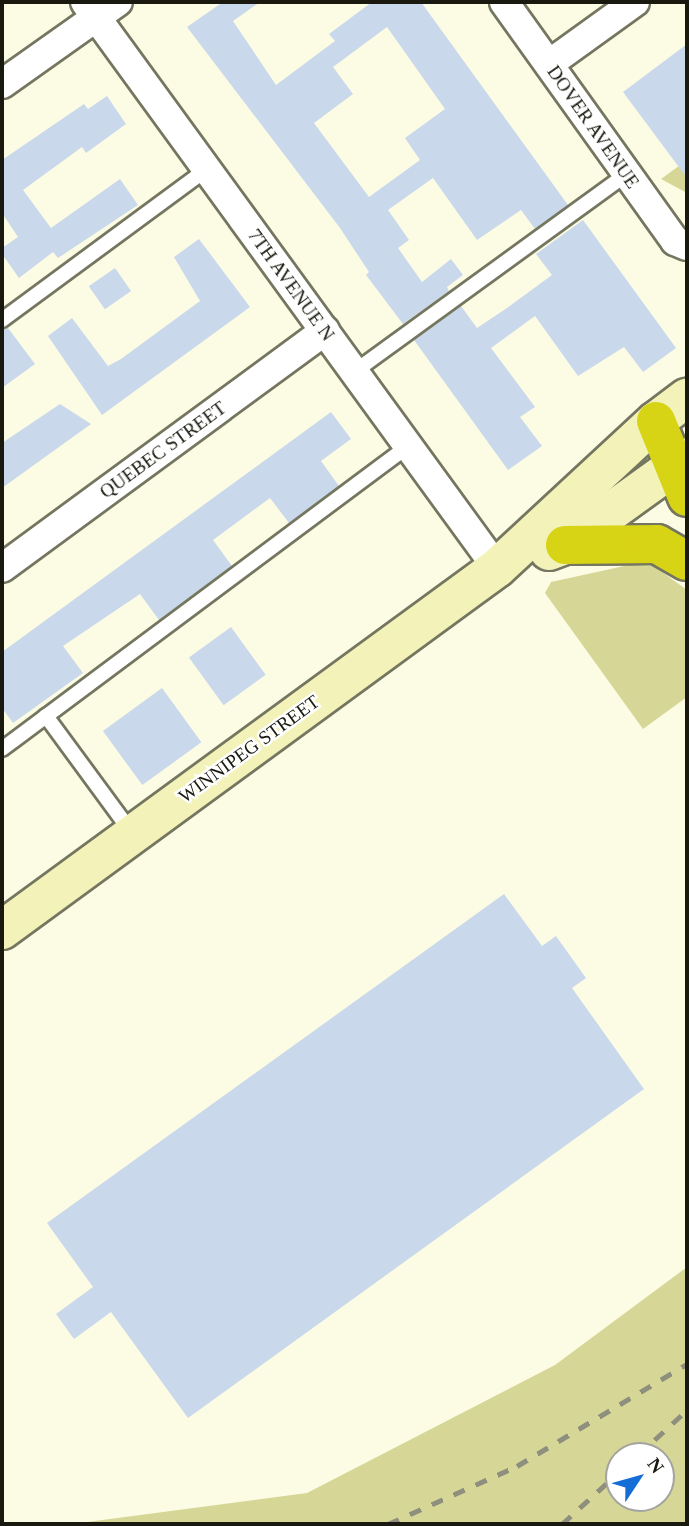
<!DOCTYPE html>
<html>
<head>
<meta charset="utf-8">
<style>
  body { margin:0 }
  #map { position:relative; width:689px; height:1526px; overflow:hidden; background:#fcfce4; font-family:Georgia,serif }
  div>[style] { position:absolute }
  .green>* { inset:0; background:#d6d796 }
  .building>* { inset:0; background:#cad8ec; transform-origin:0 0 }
  .roads { filter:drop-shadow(2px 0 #757660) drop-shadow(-2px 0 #757660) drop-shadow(0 2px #757660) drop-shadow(0 -2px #757660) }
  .lane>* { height:14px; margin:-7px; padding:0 7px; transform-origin:7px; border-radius:7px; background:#fff }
  .street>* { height:28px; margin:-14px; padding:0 14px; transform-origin:14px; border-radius:14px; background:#fff }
  .secondary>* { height:38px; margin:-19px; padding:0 19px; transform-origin:19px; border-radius:19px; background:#f3f2b9 }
  .highway>* { height:38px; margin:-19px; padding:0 19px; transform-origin:19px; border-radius:19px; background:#d7d315 }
  .rail>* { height:5px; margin-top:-2.5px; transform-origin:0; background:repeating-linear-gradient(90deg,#8f8f7e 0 12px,transparent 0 24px) }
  span { translate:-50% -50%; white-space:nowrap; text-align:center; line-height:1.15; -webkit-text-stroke:5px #fff; paint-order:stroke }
  .street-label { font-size:19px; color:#191910 }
  .frame { position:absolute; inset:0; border:4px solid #191910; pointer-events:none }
  .north { position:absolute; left:605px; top:1442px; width:70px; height:70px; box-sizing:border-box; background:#fff; border:2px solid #a3a39f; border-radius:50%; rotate:54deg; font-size:19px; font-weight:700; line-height:28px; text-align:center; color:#191910 }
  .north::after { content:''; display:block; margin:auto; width:24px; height:32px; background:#156dd6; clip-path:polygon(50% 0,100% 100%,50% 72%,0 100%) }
</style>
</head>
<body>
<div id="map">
  <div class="green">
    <i style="clip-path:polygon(687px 160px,687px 193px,661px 179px)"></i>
    <i style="clip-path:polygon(647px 561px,687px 590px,687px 697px,643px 729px,545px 593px,551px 582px)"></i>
    <i style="clip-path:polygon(evenodd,687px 1267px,687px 1524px,72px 1524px,307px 1493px,555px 1365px,687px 1267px,619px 1456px,661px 1456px,661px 1498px,619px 1498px,619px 1456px)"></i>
  </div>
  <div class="building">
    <i style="clip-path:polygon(evenodd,223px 2px,260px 2px,233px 21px,276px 85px,335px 41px,329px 34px,372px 2px,421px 2px,568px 205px,535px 229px,521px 210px,477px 240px,433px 178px,388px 210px,409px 240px,398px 248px,422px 282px,451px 259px,463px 275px,447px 287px,449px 291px,403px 324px,366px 275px,369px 272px,340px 228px,187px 27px,223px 2px,387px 27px,445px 109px,405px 138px,420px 160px,369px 197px,314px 123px,353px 94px,333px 67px,387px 27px)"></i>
    <i style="clip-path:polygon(687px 44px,687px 178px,623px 92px)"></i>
    <i style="clip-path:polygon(107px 96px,126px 124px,86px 153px,82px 147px,23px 190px,51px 228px,120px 179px,138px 205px,58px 258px,53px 252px,19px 278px,2px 254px,2px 248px,18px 237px,2px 213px,2px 160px,84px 104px,88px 109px)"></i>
    <i style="clip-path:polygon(583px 220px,676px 348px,643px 372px,624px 347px,578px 376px,535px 316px,491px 348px,535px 407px,520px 417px,542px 446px,508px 470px,414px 340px,461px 306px,477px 328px,507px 308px,552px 275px,536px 254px)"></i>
    <i style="clip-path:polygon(199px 239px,250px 307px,102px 415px,48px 336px,72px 318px,108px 366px,121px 359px,200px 301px,174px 257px)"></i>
    <i style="left:115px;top:268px;width:28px;height:32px;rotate:55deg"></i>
    <i style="clip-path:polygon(8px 328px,35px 364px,2px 388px,2px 329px)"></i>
    <i style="clip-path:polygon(60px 404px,91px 424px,2px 488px,2px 443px)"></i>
    <i style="clip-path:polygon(331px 412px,351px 439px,321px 461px,339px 486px,289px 523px,270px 498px,213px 540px,232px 566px,159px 620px,140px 594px,63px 646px,83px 673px,13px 723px,2px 708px,2px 652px)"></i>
    <i style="left:231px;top:627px;width:59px;height:52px;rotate:54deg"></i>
    <i style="left:162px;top:688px;width:67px;height:73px;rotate:54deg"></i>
    <i style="clip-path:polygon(504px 894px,542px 946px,556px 936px,586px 978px,572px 988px,644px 1089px,188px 1418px,111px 1312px,74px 1339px,56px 1314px,93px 1287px,47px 1223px)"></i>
  </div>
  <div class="roads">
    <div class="lane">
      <i style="left:2px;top:320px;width:255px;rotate:-36.4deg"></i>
      <i style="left:354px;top:372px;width:337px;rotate:-36deg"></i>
      <i style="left:46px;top:716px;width:145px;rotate:53.7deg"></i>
      <i style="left:2px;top:749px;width:507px;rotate:-36.73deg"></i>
    </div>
    <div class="street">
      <i style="left:85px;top:2px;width:700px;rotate:53.95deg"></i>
      <i style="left:504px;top:2px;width:294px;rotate:54.4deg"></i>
      <i style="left:675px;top:241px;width:13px;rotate:23deg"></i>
      <i style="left:549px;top:64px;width:106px;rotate:-35.8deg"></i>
      <i style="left:2px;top:84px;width:142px;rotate:-35.3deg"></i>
      <i style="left:2px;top:568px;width:401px;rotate:-36.3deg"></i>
    </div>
    <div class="secondary">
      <i style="left:549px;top:551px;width:17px;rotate:-21deg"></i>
      <i style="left:565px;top:545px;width:150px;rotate:-35.8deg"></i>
      <i style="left:2px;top:930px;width:613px;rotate:-36.18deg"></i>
      <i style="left:497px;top:568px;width:217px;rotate:-42.8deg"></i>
      <i style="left:656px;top:421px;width:39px;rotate:-37deg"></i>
    </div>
    <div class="highway">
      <i style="left:656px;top:421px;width:82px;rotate:67.8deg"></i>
      <i style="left:565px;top:545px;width:92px;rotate:-0.6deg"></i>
      <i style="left:657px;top:544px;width:34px;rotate:30deg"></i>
    </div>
  </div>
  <div class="rail">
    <i style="left:637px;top:1456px;width:68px;rotate:-42.6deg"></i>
    <i style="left:388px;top:1524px;width:141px;rotate:-24.2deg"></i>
    <i style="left:517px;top:1466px;width:198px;rotate:-31deg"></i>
    <i style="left:562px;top:1524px;width:77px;rotate:-42.4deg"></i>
  </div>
  <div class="street-label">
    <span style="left:593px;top:127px;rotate:55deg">DOVER AVENUE</span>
    <span style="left:291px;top:285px;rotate:54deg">7TH AVENUE N</span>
    <span style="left:163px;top:450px;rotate:-36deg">QUEBEC STREET</span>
    <span style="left:249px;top:749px;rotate:-36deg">WINNIPEG STREET</span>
  </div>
  <div class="frame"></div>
  <div class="north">N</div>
</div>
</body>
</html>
